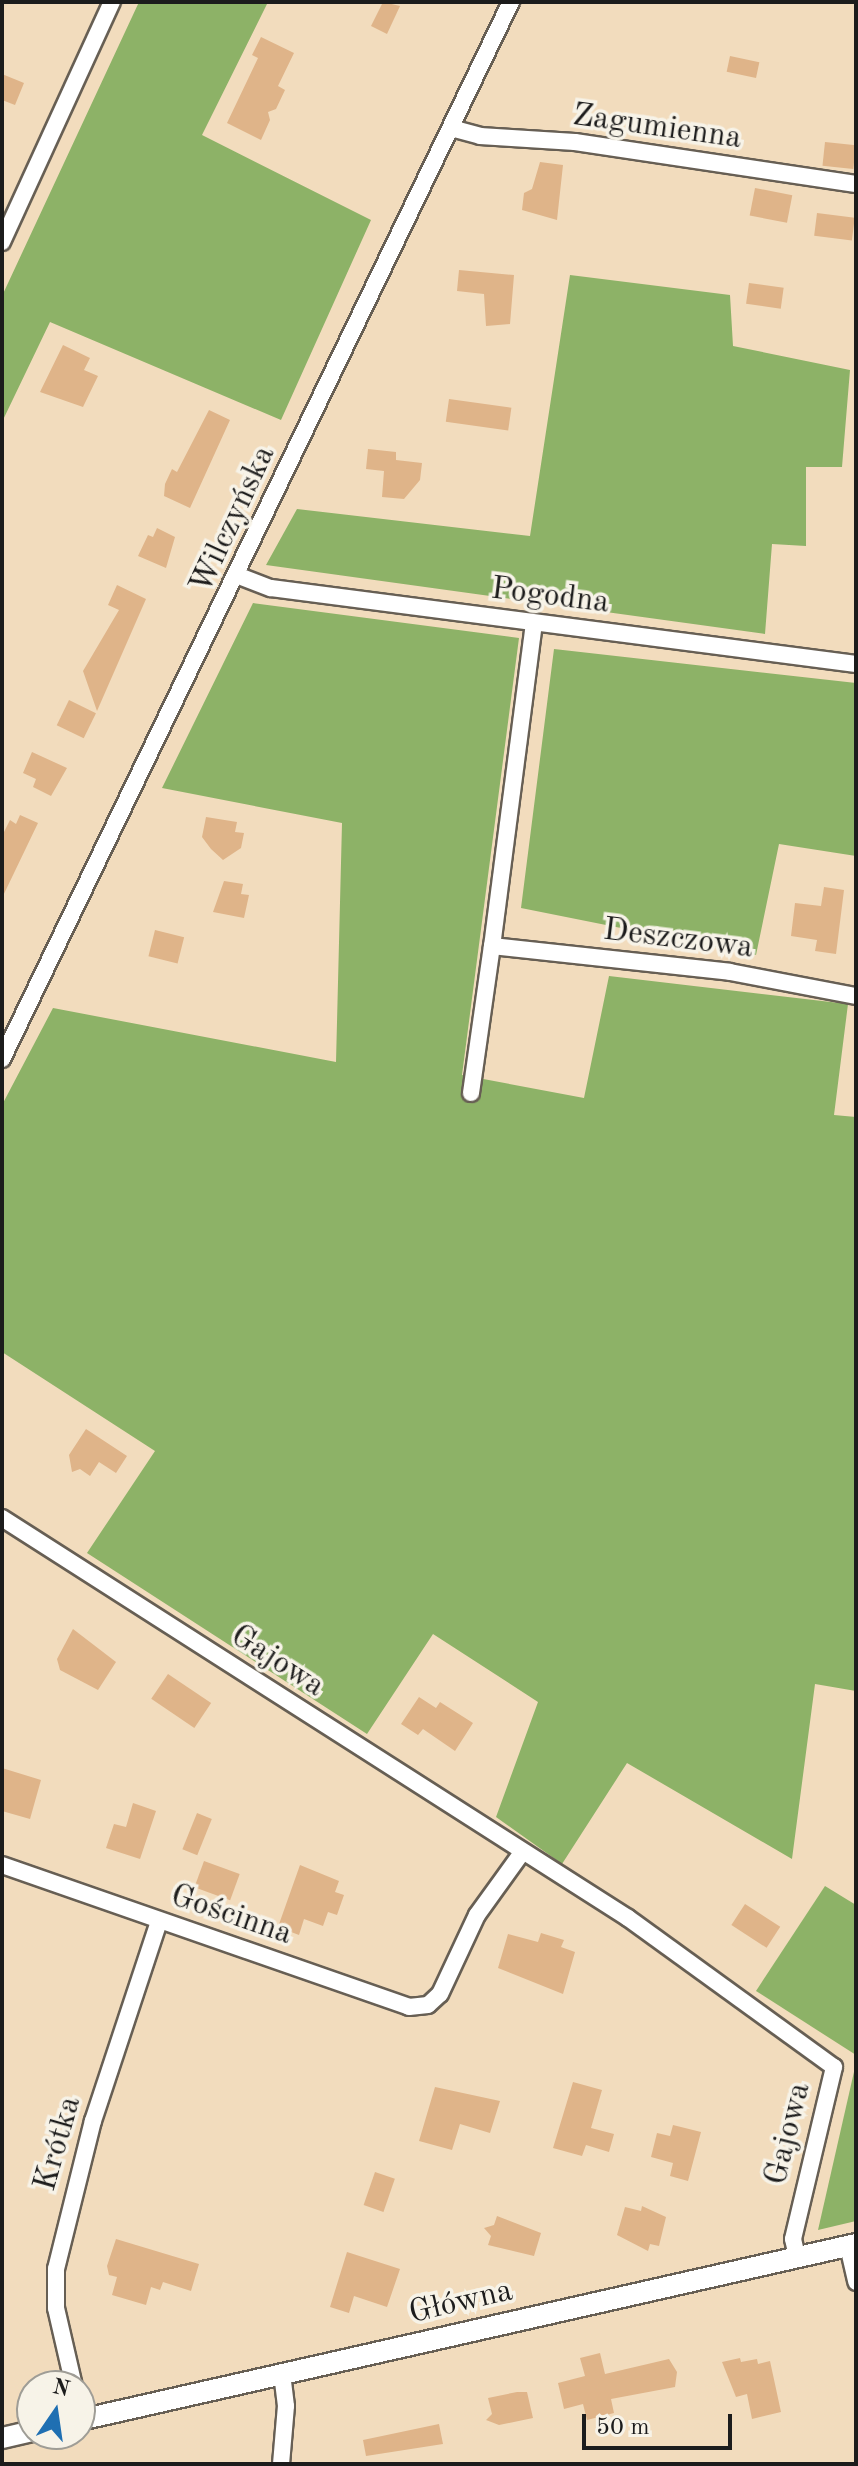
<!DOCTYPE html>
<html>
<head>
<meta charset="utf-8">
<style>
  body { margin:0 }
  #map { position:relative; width:858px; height:2466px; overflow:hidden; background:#f2dcbd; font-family:"Old Standard TT",serif }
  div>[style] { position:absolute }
  .forest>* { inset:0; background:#8db267 }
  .building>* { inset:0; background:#dfb489; transform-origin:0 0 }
  .roads { filter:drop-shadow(2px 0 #675f54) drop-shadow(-2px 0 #675f54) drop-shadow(0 2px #675f54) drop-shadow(0 -2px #675f54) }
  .minor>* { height:16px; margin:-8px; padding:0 8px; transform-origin:8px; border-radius:8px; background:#fff }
  .tertiary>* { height:20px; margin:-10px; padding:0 10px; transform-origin:10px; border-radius:10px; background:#fff }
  span { translate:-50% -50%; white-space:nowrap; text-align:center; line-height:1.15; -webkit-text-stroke:7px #f7f3e8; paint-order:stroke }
  .street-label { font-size:32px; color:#1c1c1c }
  .frame { position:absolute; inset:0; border:4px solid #1c1c1c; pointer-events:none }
  .north { position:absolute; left:16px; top:2370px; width:80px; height:80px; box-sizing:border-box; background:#f7f3e8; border:2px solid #9f9d96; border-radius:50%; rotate:13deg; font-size:22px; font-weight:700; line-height:32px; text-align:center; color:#1c1c1c }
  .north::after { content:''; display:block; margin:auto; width:28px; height:36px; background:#1f6fb2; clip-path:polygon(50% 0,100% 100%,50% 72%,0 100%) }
  .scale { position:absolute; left:582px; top:2414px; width:150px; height:36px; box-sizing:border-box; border:4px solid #1c1c1c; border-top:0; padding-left:10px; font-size:24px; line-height:28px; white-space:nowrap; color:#1c1c1c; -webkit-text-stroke:6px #f7f3e8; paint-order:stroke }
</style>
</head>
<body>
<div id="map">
  <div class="forest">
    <i style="clip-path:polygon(139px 2px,268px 2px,202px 135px,371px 220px,281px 420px,50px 322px,2px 422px,2px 296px)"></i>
    <i style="clip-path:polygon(570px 275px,730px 295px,733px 346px,850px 370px,842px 467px,806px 467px,806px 546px,772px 544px,765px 634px,266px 565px,297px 509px,530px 536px)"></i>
    <i style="clip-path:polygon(253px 603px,519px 638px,462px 1075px,584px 1098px,609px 976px,848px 1004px,834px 1115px,856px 1117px,856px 1691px,815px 1684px,792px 1859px,627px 1763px,562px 1864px,496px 1817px,538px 1702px,433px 1634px,367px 1734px,87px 1553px,155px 1451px,2px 1352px,2px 1105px,53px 1008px,336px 1062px,342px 823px,162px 788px)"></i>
    <i style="clip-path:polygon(554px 649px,856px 683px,856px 856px,779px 844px,756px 955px,521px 908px)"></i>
    <i style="clip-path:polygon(825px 1886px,856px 1905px,856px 2055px,756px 1991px)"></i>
    <i style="clip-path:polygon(856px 2063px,856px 2221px,818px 2230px)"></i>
  </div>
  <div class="building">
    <i style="clip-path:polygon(383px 2px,400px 6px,387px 34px,371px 26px)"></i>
    <i style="clip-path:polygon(261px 37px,294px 53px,278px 86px,285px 90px,276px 109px,268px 112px,270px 120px,261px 140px,227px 123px,258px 58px,252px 55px)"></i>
    <i style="left:730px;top:56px;width:30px;height:16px;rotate:12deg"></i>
    <i style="clip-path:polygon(2px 74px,24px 83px,15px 105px,2px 100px)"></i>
    <i style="left:825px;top:142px;width:31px;height:24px;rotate:6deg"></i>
    <i style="clip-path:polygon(540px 162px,563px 165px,557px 220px,522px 210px,524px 193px,532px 189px)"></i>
    <i style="left:755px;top:188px;width:38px;height:28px;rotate:11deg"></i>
    <i style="left:817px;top:213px;width:38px;height:23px;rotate:7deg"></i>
    <i style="clip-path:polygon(459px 270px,514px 275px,510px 324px,486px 326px,484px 294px,457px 291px)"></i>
    <i style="left:749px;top:283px;width:35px;height:21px;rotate:8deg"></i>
    <i style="clip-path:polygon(63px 345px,90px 358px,84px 370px,98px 376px,83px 407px,40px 392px)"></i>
    <i style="left:449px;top:399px;width:63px;height:23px;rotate:8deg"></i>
    <i style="clip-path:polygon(209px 410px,230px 420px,190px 508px,164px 496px,165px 484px,172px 469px,177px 472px)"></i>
    <i style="clip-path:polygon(368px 449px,396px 452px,396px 460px,422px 463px,420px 480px,404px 499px,382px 497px,384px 471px,366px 469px)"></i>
    <i style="clip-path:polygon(157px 528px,175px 537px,166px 568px,138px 556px,148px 535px,153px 537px)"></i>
    <i style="clip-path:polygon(117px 585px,146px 599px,97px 711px,83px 671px,119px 610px,108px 605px)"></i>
    <i style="left:69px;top:700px;width:30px;height:28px;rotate:26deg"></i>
    <i style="clip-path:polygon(32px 752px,67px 768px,51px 796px,33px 787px,36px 779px,23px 773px)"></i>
    <i style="clip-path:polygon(20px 815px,38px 823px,2px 898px,2px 836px,10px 820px,16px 824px)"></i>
    <i style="clip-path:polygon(206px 817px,237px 822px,235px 832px,244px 833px,241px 848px,223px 860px,211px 849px,202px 837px)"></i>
    <i style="clip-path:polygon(224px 881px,243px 884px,241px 894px,249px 895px,244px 918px,213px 912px)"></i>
    <i style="clip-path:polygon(824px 887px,844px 890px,836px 954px,815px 951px,817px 940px,791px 936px,795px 903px,821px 906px)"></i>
    <i style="left:155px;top:930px;width:30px;height:27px;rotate:14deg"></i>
    <i style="clip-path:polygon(86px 1429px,127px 1456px,116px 1473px,99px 1462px,90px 1476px,80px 1469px,72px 1472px,69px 1455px)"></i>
    <i style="clip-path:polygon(73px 1629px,116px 1662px,98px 1690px,60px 1670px,57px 1659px)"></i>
    <i style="left:168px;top:1674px;width:52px;height:30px;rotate:34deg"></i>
    <i style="clip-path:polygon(419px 1697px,436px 1708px,440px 1702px,473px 1723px,455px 1751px,423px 1729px,418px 1735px,401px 1724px)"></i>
    <i style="clip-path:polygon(2px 1768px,41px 1780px,30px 1819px,2px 1811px)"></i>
    <i style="clip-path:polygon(133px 1803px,156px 1811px,140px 1859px,106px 1848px,114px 1824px,126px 1827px)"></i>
    <i style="left:197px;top:1813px;width:16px;height:39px;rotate:22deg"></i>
    <i style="left:204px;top:1861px;width:38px;height:28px;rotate:20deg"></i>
    <i style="clip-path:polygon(300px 1865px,339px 1881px,335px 1892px,344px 1895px,337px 1915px,328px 1912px,323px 1926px,304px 1919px,299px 1935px,278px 1927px)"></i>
    <i style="left:745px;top:1904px;width:42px;height:25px;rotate:33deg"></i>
    <i style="clip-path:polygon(541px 1933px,564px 1940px,561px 1947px,575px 1952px,563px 1994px,498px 1968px,508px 1934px,538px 1942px)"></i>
    <i style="clip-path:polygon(573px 2082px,602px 2090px,591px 2128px,614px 2134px,609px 2152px,586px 2145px,582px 2156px,553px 2148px)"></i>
    <i style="clip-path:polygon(435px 2087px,500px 2101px,490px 2133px,460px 2124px,452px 2150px,419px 2141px)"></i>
    <i style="clip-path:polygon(673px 2125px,701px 2132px,688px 2181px,670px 2176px,673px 2163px,651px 2157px,657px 2133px,670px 2136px)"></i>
    <i style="left:375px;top:2172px;width:21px;height:35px;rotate:19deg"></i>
    <i style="clip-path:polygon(642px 2206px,666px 2217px,659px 2246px,650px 2244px,648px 2251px,617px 2235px,625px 2207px,641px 2211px)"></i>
    <i style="clip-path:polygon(497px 2216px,541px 2233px,534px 2256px,488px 2245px,491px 2236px,484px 2228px,494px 2225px)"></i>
    <i style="clip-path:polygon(116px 2239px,199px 2264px,191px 2291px,163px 2282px,160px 2290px,151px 2287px,146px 2305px,112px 2295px,117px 2277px,109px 2275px,107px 2266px)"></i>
    <i style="clip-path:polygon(347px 2252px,400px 2269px,387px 2307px,354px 2296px,349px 2313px,330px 2307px)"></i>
    <i style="clip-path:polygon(600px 2353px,605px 2374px,669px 2359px,677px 2372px,675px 2387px,611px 2399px,614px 2413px,587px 2420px,583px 2404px,564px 2409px,558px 2383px,585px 2376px,580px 2358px)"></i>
    <i style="clip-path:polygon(740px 2358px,741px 2362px,757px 2359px,758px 2364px,770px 2361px,781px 2412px,752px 2419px,747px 2394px,736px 2397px,722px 2362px)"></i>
    <i style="clip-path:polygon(517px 2392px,527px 2392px,533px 2418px,499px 2425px,486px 2420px,492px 2414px,488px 2398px)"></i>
    <i style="clip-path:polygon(439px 2424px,443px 2444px,366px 2456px,363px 2440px)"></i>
  </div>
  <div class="roads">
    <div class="minor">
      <i style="left:451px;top:128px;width:30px;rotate:15deg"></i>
      <i style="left:480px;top:136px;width:95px;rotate:3.6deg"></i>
      <i style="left:575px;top:142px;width:284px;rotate:8.5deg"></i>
      <i style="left:2px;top:242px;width:264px;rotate:-65.4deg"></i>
      <i style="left:239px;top:576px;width:34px;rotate:21deg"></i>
      <i style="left:271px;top:588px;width:590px;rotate:7.4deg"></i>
      <i style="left:534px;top:623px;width:326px;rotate:97.4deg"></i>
      <i style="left:492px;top:946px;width:239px;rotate:6.2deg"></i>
      <i style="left:730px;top:972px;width:128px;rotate:10.8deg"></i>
      <i style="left:2px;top:1059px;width:1173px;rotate:-64.29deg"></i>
      <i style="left:471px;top:1093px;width:148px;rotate:-81.9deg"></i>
      <i style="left:2px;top:1518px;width:743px;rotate:32.58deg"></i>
      <i style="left:628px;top:1918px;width:254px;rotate:35.9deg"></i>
      <i style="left:834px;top:2067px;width:177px;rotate:103.4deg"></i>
      <i style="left:793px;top:2239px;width:18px;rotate:77deg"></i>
      <i style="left:2px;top:1865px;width:431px;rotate:19.2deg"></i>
      <i style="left:409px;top:2007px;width:19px;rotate:-6deg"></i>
      <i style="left:428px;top:2005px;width:16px;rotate:-43deg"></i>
      <i style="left:440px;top:1994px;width:87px;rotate:-64.9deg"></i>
      <i style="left:477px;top:1915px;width:75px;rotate:-54.2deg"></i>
      <i style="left:848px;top:2246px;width:37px;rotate:77deg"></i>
      <i style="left:74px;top:2386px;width:80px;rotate:-103deg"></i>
      <i style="left:56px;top:2308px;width:39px;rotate:-90deg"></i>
      <i style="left:56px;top:2269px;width:153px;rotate:-76deg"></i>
      <i style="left:93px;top:2121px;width:210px;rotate:-71.7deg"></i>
      <i style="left:281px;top:2464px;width:58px;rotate:-85.1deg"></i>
      <i style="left:286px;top:2406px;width:32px;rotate:-97deg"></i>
    </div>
    <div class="tertiary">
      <i style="left:80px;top:2420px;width:796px;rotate:-12.78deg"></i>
      <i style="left:2px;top:2438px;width:31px;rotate:-13deg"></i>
    </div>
  </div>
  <div class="street-label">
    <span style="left:657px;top:128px;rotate:8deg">Zagumienna</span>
    <span style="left:234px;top:520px;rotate:-65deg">Wilczyńska</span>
    <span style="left:550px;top:597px;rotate:7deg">Pogodna</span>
    <span style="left:678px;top:940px;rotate:7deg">Deszczowa</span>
    <span style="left:277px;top:1662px;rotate:33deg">Gajowa</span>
    <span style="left:231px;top:1916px;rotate:19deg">Gościnna</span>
    <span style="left:789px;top:2134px;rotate:-76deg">Gajowa</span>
    <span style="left:59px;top:2144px;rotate:-74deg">Krótka</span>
    <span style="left:461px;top:2303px;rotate:-13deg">Główna</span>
  </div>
  <div class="frame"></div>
  <div class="north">N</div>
  <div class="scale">50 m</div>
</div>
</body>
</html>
